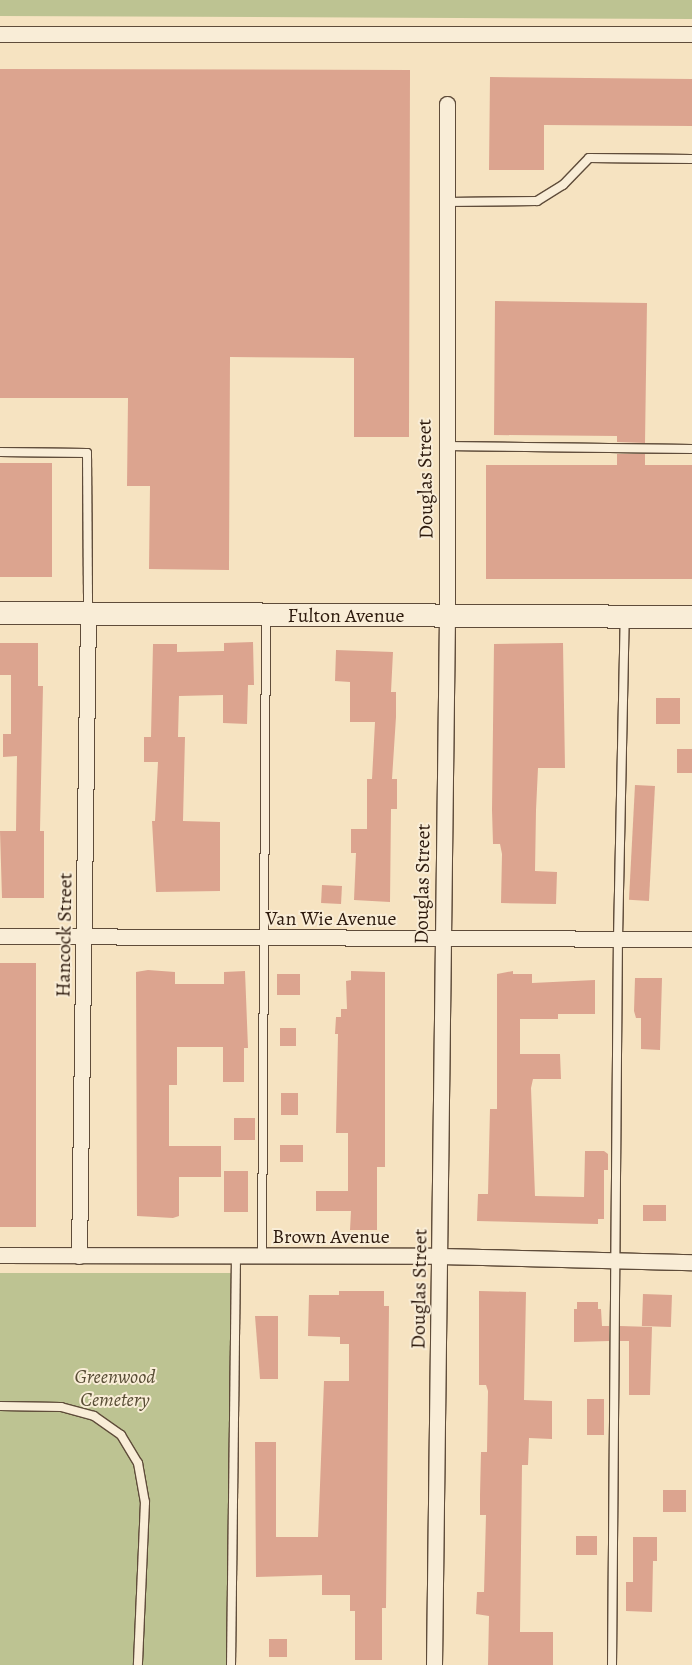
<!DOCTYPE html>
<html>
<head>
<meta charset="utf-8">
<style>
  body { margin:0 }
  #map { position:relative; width:692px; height:1665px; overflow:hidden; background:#f6e3c1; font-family:Alegreya,serif }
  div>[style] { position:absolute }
  .green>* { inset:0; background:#bdc392; transform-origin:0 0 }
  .building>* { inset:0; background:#dca48f; transform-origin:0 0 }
  .roads { filter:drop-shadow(1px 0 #5f4c3a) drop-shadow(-1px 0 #5f4c3a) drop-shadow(0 1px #5f4c3a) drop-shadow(0 -1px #5f4c3a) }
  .lane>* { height:8px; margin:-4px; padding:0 4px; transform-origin:4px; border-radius:4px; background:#f9edd7 }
  .street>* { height:15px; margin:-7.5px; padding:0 7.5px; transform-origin:7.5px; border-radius:7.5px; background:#f9edd7 }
  .secondary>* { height:22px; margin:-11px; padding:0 11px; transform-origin:11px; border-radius:11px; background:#f9edd7 }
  span { translate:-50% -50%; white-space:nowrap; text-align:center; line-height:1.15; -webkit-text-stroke:4px #f9edd7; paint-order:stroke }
  .street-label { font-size:20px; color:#2d1a0d }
  .park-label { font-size:20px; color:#584d35; font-style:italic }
</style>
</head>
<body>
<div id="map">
  <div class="green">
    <i style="clip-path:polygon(0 0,692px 0,692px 19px,0 16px)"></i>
    <i style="left:0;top:1273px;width:231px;height:392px"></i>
  </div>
  <div class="building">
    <i style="clip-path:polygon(0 69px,410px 70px,409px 437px,354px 437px,354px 358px,230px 357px,229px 570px,149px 569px,150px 486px,127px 486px,128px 398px,0 398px)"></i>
    <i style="clip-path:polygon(490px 77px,692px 79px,692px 126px,544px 125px,544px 170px,489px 170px)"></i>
    <i style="clip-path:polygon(495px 301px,647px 303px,645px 443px,617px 442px,617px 436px,494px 435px)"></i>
    <i style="clip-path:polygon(617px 454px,645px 454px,645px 465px,692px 465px,692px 579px,486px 579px,486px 465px,617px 465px)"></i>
    <i style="left:0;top:463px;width:52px;height:114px"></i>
    <i style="clip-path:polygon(253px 642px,254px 685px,248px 685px,247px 724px,223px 723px,223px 695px,179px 696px,178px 737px,185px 737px,183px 821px,220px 822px,220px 891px,156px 892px,152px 821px,155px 821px,158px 762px,144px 762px,144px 737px,151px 737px,153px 644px,177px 644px,177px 652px,224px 651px,224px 643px)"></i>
    <i style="clip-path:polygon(0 643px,38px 643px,38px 686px,43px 686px,40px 831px,44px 831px,44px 898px,2px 898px,0 831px,16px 831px,17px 756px,3px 757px,3px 734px,11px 734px,11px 675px,0 675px)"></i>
    <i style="clip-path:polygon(563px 643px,565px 768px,538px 768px,536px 810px,535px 871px,557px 872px,556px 904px,501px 903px,502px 854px,500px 844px,493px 844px,492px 810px,494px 644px)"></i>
    <i style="clip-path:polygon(336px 650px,393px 652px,391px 692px,396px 692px,396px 717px,392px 779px,397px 779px,397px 809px,391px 809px,390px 902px,354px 900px,356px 853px,351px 853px,351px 829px,367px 829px,367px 779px,372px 779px,375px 722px,350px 722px,350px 682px,335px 681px)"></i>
    <i style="left:656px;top:698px;width:24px;height:26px"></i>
    <i style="left:677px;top:749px;width:15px;height:24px"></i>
    <i style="left:635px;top:785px;width:20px;height:115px;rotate:3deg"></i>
    <i style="left:322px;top:885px;width:20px;height:18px;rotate:3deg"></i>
    <i style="left:0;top:963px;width:36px;height:264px"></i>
    <i style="clip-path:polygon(148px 970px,175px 972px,175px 984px,224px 984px,224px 972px,245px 971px,248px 1048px,244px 1048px,244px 1082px,223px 1082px,223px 1047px,177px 1047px,177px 1085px,169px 1085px,169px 1146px,221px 1146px,221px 1177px,179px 1177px,179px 1216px,173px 1218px,137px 1216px,136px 972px)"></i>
    <i style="clip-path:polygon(351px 971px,385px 972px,385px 1167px,377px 1167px,377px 1230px,350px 1230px,351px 1211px,316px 1211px,316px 1191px,348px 1191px,348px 1133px,336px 1133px,338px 1034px,335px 1034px,336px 1017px,341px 1017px,341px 1009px,347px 1009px,346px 981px,351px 980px)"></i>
    <i style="clip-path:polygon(513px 971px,513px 974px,532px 974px,532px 983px,595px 980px,595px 1014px,558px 1014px,558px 1019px,520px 1019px,520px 1054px,560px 1054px,561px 1079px,533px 1079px,531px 1088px,535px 1196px,584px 1197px,585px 1151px,604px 1151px,608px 1154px,608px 1170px,604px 1170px,604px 1219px,598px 1219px,598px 1224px,477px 1221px,478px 1194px,488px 1194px,490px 1109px,497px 1109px,497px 974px)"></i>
    <i style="left:277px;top:974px;width:23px;height:21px"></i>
    <i style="clip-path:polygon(635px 978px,662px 978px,660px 1050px,641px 1049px,641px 1018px,636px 1018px,634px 1011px)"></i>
    <i style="left:280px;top:1028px;width:16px;height:18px"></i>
    <i style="left:281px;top:1093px;width:17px;height:22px"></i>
    <i style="left:234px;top:1118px;width:21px;height:22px"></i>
    <i style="left:280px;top:1145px;width:23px;height:17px"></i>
    <i style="left:224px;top:1171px;width:24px;height:41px"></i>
    <i style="left:643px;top:1205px;width:23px;height:16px"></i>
    <i style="clip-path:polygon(339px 1291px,384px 1291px,384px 1306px,389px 1306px,386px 1608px,382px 1608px,382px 1660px,355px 1660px,355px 1611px,350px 1611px,350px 1595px,322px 1595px,322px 1575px,256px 1577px,255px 1442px,276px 1442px,276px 1537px,318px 1537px,324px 1381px,349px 1381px,349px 1344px,340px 1344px,340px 1337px,308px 1336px,309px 1295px,339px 1295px)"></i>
    <i style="clip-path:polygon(479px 1291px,526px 1292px,524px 1400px,552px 1401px,552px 1439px,529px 1438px,528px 1465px,522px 1465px,520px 1632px,553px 1632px,553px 1665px,488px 1665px,489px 1616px,476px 1614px,477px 1592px,484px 1592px,486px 1515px,480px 1515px,480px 1495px,481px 1452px,487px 1452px,488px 1391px,486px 1385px,479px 1385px)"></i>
    <i style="left:643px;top:1294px;width:29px;height:32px;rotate:2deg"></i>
    <i style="clip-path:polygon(577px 1302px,598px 1302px,598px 1309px,601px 1309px,602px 1326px,609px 1326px,609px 1341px,574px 1342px,574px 1309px,577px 1309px)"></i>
    <i style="clip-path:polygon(255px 1316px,278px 1316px,278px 1379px,260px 1379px)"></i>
    <i style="clip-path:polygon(620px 1326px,652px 1327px,650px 1395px,629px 1395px,629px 1341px,620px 1341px)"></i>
    <i style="left:587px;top:1399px;width:17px;height:36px"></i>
    <i style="left:663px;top:1490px;width:23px;height:22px"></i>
    <i style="left:576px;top:1536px;width:21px;height:19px"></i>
    <i style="clip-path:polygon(633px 1537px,657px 1537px,657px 1561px,653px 1561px,652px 1612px,626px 1611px,626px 1582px,633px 1582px)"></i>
    <i style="left:269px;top:1639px;width:18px;height:18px"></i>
  </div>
  <div class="roads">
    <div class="lane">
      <i style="left:446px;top:202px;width:91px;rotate:-0.6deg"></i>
      <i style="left:537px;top:201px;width:31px;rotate:-32deg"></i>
      <i style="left:563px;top:185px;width:37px;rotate:-46deg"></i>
      <i style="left:589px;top:158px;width:103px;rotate:0.6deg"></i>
      <i style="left:445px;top:446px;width:247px;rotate:0.7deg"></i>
      <i style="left:0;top:452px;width:87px;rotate:0.7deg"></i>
      <i style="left:87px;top:453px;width:159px;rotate:89.6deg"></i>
      <i style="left:262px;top:1256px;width:639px;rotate:-89.64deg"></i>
      <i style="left:0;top:1406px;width:61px;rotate:0.9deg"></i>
      <i style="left:61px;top:1407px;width:34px;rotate:15deg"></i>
      <i style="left:94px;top:1416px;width:33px;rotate:35deg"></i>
      <i style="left:121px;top:1435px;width:33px;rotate:59deg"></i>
      <i style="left:138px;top:1463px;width:40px;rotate:80deg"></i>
      <i style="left:145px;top:1502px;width:163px;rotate:92.5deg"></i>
      <i style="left:231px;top:1665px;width:409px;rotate:-89.3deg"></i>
      <i style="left:612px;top:1665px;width:726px;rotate:-89.53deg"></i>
      <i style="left:618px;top:939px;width:321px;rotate:-88.8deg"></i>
    </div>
    <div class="street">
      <i style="left:0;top:34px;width:692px"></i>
      <i style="left:0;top:936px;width:692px;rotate:0.25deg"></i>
      <i style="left:0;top:1255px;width:439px;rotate:0.1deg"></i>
      <i style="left:439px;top:1256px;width:253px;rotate:1.4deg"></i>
      <i style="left:79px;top:1256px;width:642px;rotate:-89.2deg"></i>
      <i style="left:434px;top:1665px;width:1049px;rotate:-89.29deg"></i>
      <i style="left:447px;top:616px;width:512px;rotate:-90deg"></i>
    </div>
    <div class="secondary">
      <i style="left:0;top:613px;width:692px;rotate:0.33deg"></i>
    </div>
  </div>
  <div class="street-label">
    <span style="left:425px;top:479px;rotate:-91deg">Douglas Street</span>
    <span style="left:346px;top:615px">Fulton Avenue</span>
    <span style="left:422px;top:884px;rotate:-89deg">Douglas Street</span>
    <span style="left:331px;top:918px">Van Wie Avenue</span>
    <span style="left:64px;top:935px;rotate:-89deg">Hancock Street</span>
    <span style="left:331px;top:1236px">Brown Avenue</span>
    <span style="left:419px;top:1289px;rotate:-89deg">Douglas Street</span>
  </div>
  <div class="park-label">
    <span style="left:115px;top:1388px">Greenwood<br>Cemetery</span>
  </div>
</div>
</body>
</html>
